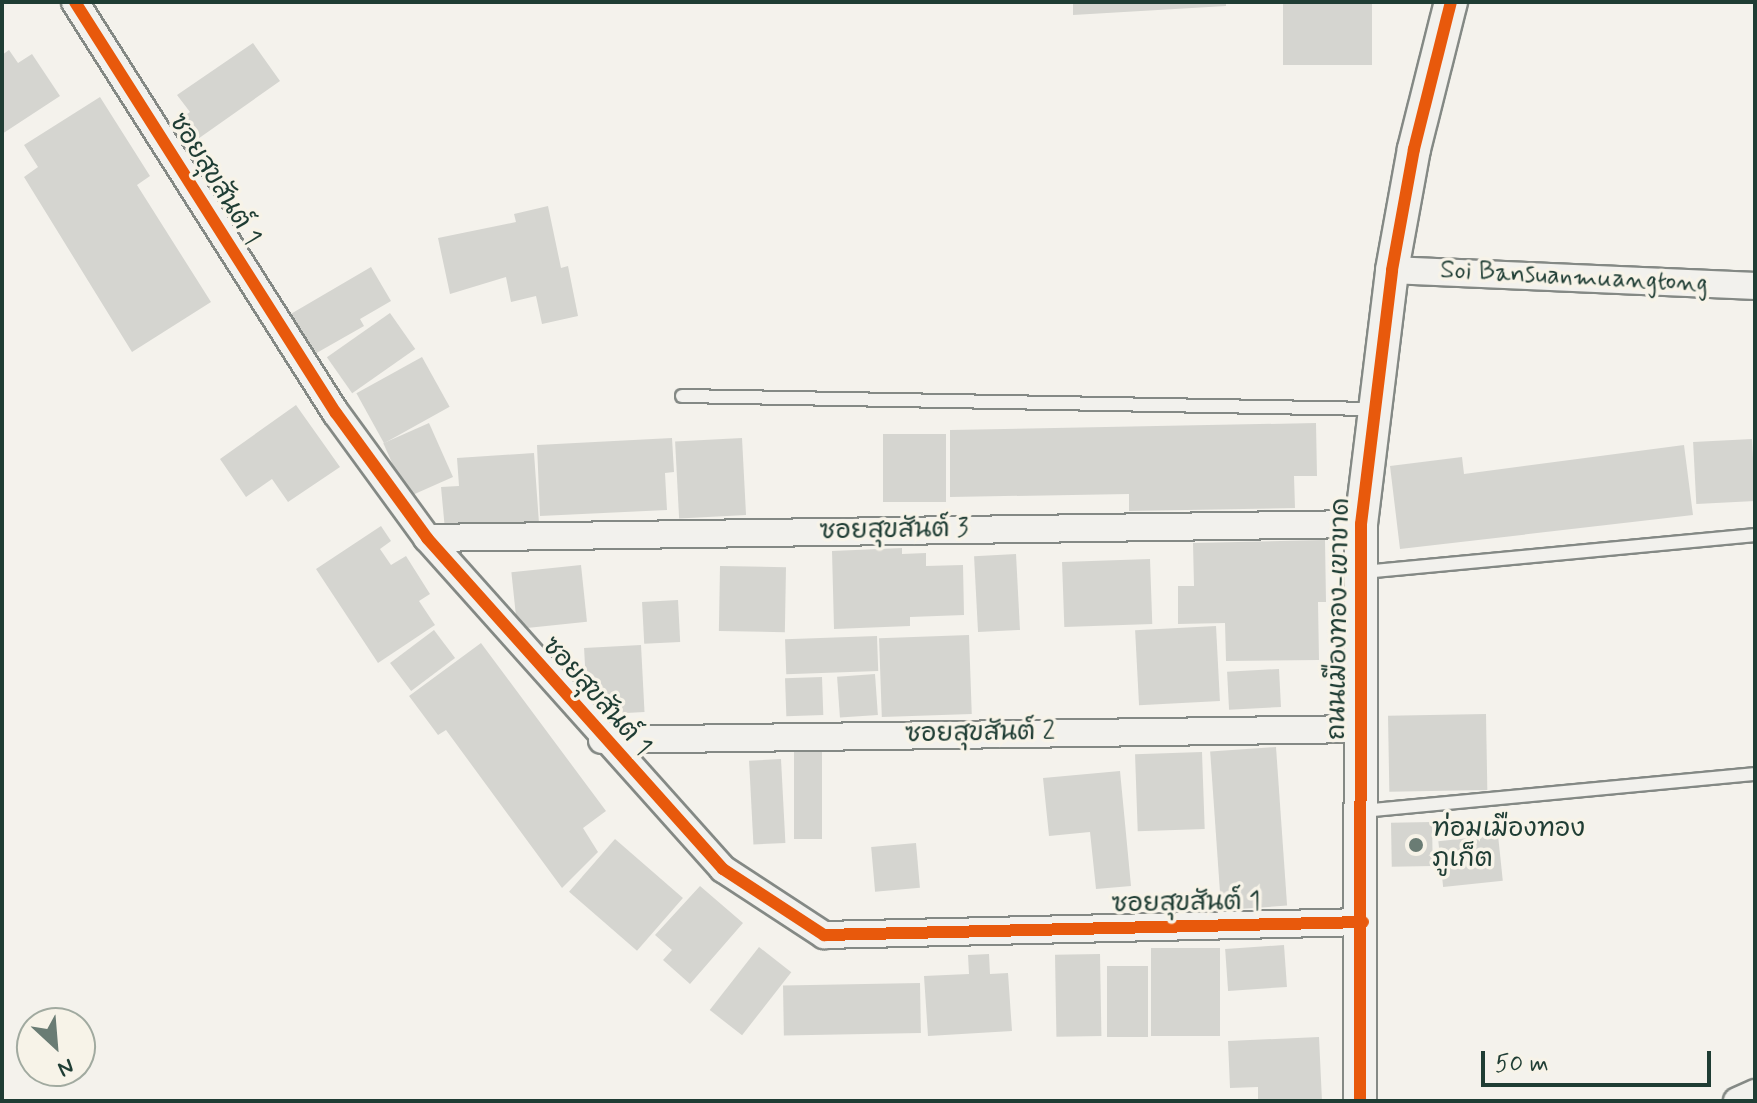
<!DOCTYPE html>
<html>
<head>
<meta charset="utf-8">
<style>
  body { margin:0 }
  #map { position:relative; width:1757px; height:1103px; overflow:hidden; background:#f4f2ec; font-family:Mynerve,"Playpen Sans Thai",sans-serif }
  div>[style] { position:absolute }
  .building>* { inset:0; background:#d5d5d0; transform-origin:0 0 }
  .roads { filter:drop-shadow(2px 0 #848985) drop-shadow(-2px 0 #848985) drop-shadow(0 2px #848985) drop-shadow(0 -2px #848985) }
  .service>* { height:12px; margin:-6px; padding:0 6px; transform-origin:6px; border-radius:6px; background:#f2f1ed }
  .minor>* { height:26px; margin:-13px; padding:0 13px; transform-origin:13px; border-radius:13px; background:#f2f1ed }
  .tertiary>* { height:32px; margin:-16px; padding:0 16px; transform-origin:16px; border-radius:16px; background:#f2f1ed }
  .cycleway>* { height:12px; margin:-6px; padding:0 6px; transform-origin:6px; border-radius:6px; background:#e8590c }
  .dots>* { width:22px; height:22px; translate:-50% -50%; box-sizing:border-box; border:4px solid #f7f3e8; border-radius:50% }
  span { translate:-50% -50%; white-space:nowrap; text-align:center; line-height:1.15; -webkit-text-stroke:7px #f7f3e8; paint-order:stroke }
  .street-label { font-size:26px; color:#1f3d34 }
  .poi-label { font-size:26px; color:#1f3d34 }
  .left { translate:0 -50%; text-align:left }
  .frame { position:absolute; inset:0; border:4px solid #1f3d34; pointer-events:none }
  .north { position:absolute; left:16px; top:1007px; width:80px; height:80px; box-sizing:border-box; background:#f7f3e8; border:2px solid #a1aaa0; border-radius:50%; rotate:154deg; font-size:22px; font-weight:700; line-height:32px; text-align:center; color:#1f3d34 }
  .north::after { content:''; display:block; margin:auto; width:28px; height:36px; background:#6a7c74; clip-path:polygon(50% 0,100% 100%,50% 72%,0 100%) }
  .scale { position:absolute; left:1481px; top:1051px; width:230px; height:36px; box-sizing:border-box; border:4px solid #1f3d34; border-top:0; padding-left:10px; font-size:24px; line-height:28px; white-space:nowrap; color:#1f3d34; -webkit-text-stroke:6px #f7f3e8; paint-order:stroke }
</style>
</head>
<body>
<div id="map">
  <div class="building">
    <i style="clip-path:polygon(1073px 2px,1226px 2px,1226px 6px,1073px 15px)"></i>
    <i style="left:1283px;top:2px;width:89px;height:63px"></i>
    <i style="clip-path:polygon(253px 43px,280px 81px,195px 141px,180px 119px,190px 112px,177px 95px)"></i>
    <i style="clip-path:polygon(9px 50px,18px 63px,32px 54px,60px 96px,2px 134px,2px 55px)"></i>
    <i style="clip-path:polygon(100px 97px,150px 176px,137px 185px,211px 302px,132px 352px,24px 177px,38px 167px,24px 145px)"></i>
    <i style="clip-path:polygon(548px 206px,561px 268px,568px 266px,578px 316px,542px 324px,536px 296px,511px 302px,506px 277px,450px 294px,438px 238px,516px 222px,514px 214px)"></i>
    <i style="clip-path:polygon(371px 267px,391px 301px,360px 319px,364px 326px,313px 355px,289px 315px)"></i>
    <i style="left:390px;top:313px;width:44px;height:77px;rotate:55deg"></i>
    <i style="left:422px;top:357px;width:57px;height:75px;rotate:61deg"></i>
    <i style="clip-path:polygon(296px 405px,340px 467px,288px 502px,272px 479px,246px 497px,220px 459px)"></i>
    <i style="left:429px;top:423px;width:59px;height:50px;rotate:66deg"></i>
    <i style="clip-path:polygon(1316px 423px,1317px 476px,1294px 476px,1295px 508px,1129px 511px,1129px 494px,950px 497px,950px 430px)"></i>
    <i style="left:883px;top:434px;width:63px;height:68px"></i>
    <i style="clip-path:polygon(672px 438px,674px 472px,665px 473px,667px 510px,540px 516px,537px 445px)"></i>
    <i style="left:742px;top:438px;width:77px;height:67px;rotate:87deg"></i>
    <i style="left:1752px;top:439px;width:62px;height:59px;rotate:87deg"></i>
    <i style="clip-path:polygon(1684px 445px,1693px 515px,1400px 549px,1390px 466px,1462px 457px,1464px 474px)"></i>
    <i style="clip-path:polygon(534px 453px,539px 523px,445px 530px,441px 487px,459px 486px,457px 458px)"></i>
    <i style="clip-path:polygon(381px 526px,391px 541px,380px 549px,391px 565px,406px 556px,430px 594px,419px 601px,435px 625px,378px 663px,316px 569px)"></i>
    <i style="clip-path:polygon(1325px 540px,1326px 602px,1318px 602px,1319px 660px,1226px 661px,1225px 623px,1178px 624px,1178px 586px,1194px 586px,1193px 543px)"></i>
    <i style="clip-path:polygon(902px 548px,902px 554px,926px 553px,926px 566px,963px 565px,964px 615px,910px 617px,910px 626px,834px 629px,832px 551px)"></i>
    <i style="left:1016px;top:554px;width:76px;height:42px;rotate:87deg"></i>
    <i style="left:1150px;top:559px;width:65px;height:88px;rotate:88deg"></i>
    <i style="left:581px;top:565px;width:57px;height:70px;rotate:84deg"></i>
    <i style="left:720px;top:566px;width:66px;height:65px;rotate:1deg"></i>
    <i style="left:678px;top:600px;width:42px;height:36px;rotate:87deg"></i>
    <i style="left:1216px;top:626px;width:75px;height:81px;rotate:87deg"></i>
    <i style="left:434px;top:630px;width:35px;height:55px;rotate:53deg"></i>
    <i style="left:969px;top:635px;width:79px;height:90px;rotate:88deg"></i>
    <i style="left:877px;top:636px;width:35px;height:92px;rotate:88deg"></i>
    <i style="clip-path:polygon(481px 643px,606px 811px,583px 828px,598px 852px,562px 888px,446px 730px,438px 735px,409px 696px)"></i>
    <i style="left:641px;top:645px;width:67px;height:57px;rotate:87deg"></i>
    <i style="left:1279px;top:669px;width:38px;height:52px;rotate:87deg"></i>
    <i style="left:875px;top:674px;width:41px;height:38px;rotate:86deg"></i>
    <i style="left:822px;top:677px;width:38px;height:37px;rotate:88deg"></i>
    <i style="left:1486px;top:714px;width:76px;height:98px;rotate:89deg"></i>
    <i style="left:1276px;top:747px;width:159px;height:66px;rotate:86deg"></i>
    <i style="left:794px;top:752px;width:28px;height:87px"></i>
    <i style="left:1202px;top:752px;width:77px;height:67px;rotate:88deg"></i>
    <i style="left:781px;top:759px;width:84px;height:32px;rotate:87deg"></i>
    <i style="clip-path:polygon(1120px 771px,1131px 886px,1096px 889px,1090px 832px,1049px 836px,1043px 778px)"></i>
    <i style="left:1432px;top:822px;width:44px;height:41px;rotate:89deg"></i>
    <i style="left:1498px;top:835px;width:46px;height:60px;rotate:84deg"></i>
    <i style="left:615px;top:839px;width:90px;height:70px;rotate:41deg"></i>
    <i style="left:916px;top:843px;width:45px;height:45px;rotate:85deg"></i>
    <i style="clip-path:polygon(700px 886px,743px 923px,690px 984px,663px 960px,672px 950px,655px 935px)"></i>
    <i style="left:1284px;top:945px;width:42px;height:59px;rotate:86deg"></i>
    <i style="left:759px;top:947px;width:41px;height:80px;rotate:38deg"></i>
    <i style="left:1220px;top:948px;width:88px;height:69px;rotate:90deg"></i>
    <i style="clip-path:polygon(989px 954px,990px 974px,1008px 973px,1012px 1031px,928px 1036px,924px 976px,969px 974px,968px 955px)"></i>
    <i style="left:1100px;top:954px;width:82px;height:45px;rotate:89deg"></i>
    <i style="left:1107px;top:966px;width:41px;height:71px"></i>
    <i style="left:920px;top:983px;width:50px;height:137px;rotate:89deg"></i>
    <i style="clip-path:polygon(1319px 1037px,1322px 1101px,1258px 1101px,1258px 1087px,1230px 1088px,1228px 1041px)"></i>
  </div>
  <div class="roads">
    <div class="service">
      <i style="left:682px;top:396px;width:690px;rotate:1.08deg"></i>
      <i style="left:1364px;top:572px;width:393px;rotate:-5.4deg"></i>
      <i style="left:1363px;top:811px;width:394px;rotate:-5.4deg"></i>
    </div>
    <div class="minor">
      <i style="left:75px;top:2px;width:487px;rotate:57.6deg"></i>
      <i style="left:336px;top:413px;width:155px;rotate:53.9deg"></i>
      <i style="left:427px;top:538px;width:444px;rotate:48.2deg"></i>
      <i style="left:723px;top:869px;width:121px;rotate:33.2deg"></i>
      <i style="left:824px;top:935px;width:539px;rotate:-1.38deg"></i>
      <i style="left:1392px;top:270px;width:363px;rotate:2.5deg"></i>
      <i style="left:427px;top:538px;width:934px;rotate:-0.86deg"></i>
      <i style="left:602px;top:740px;width:756px;rotate:-0.83deg"></i>
      <i style="left:1737px;top:1101px;width:20px;rotate:-24deg"></i>
    </div>
    <div class="tertiary">
      <i style="left:1360px;top:1101px;width:577px;rotate:-89.9deg"></i>
      <i style="left:1361px;top:524px;width:256px;rotate:-83deg"></i>
      <i style="left:1392px;top:270px;width:123px;rotate:-79.7deg"></i>
      <i style="left:1414px;top:149px;width:152px;rotate:-75.9deg"></i>
    </div>
  </div>
  <div class="cycleway">
    <i style="left:75px;top:2px;width:487px;rotate:57.6deg"></i>
    <i style="left:336px;top:413px;width:155px;rotate:53.9deg"></i>
    <i style="left:427px;top:538px;width:444px;rotate:48.2deg"></i>
    <i style="left:723px;top:869px;width:121px;rotate:33.2deg"></i>
    <i style="left:824px;top:935px;width:539px;rotate:-1.38deg"></i>
    <i style="left:1360px;top:1101px;width:577px;rotate:-89.9deg"></i>
    <i style="left:1361px;top:524px;width:256px;rotate:-83deg"></i>
    <i style="left:1392px;top:270px;width:123px;rotate:-79.7deg"></i>
    <i style="left:1414px;top:149px;width:152px;rotate:-75.9deg"></i>
  </div>
  <div class="dots">
    <i style="left:1416px;top:845px;background:#6a7c74"></i>
  </div>
  <div class="street-label">
    <span style="left:214px;top:180px;rotate:58deg">ซอยสุขสันต์ 1</span>
    <span style="left:1574px;top:278px;rotate:3deg">Soi Bansuanmuangtong</span>
    <span style="left:894px;top:531px;rotate:-1deg">ซอยสุขสันต์ 3</span>
    <span style="left:1340px;top:619px;rotate:-89deg">ถนนเมืองทอง-เขาขาด</span>
    <span style="left:596px;top:697px;rotate:48deg">ซอยสุขสันต์ 1</span>
    <span style="left:980px;top:734px;rotate:-1deg">ซอยสุขสันต์ 2</span>
    <span style="left:1186px;top:904px;rotate:-1deg">ซอยสุขสันต์ 1</span>
  </div>
  <div class="poi-label">
    <span class="left" style="left:1432px;top:845px">ท่อมเมืองทอง<br>ภูเก็ต</span>
  </div>
  <div class="frame"></div>
  <div class="north">N</div>
  <div class="scale">50 m</div>
</div>
</body>
</html>
